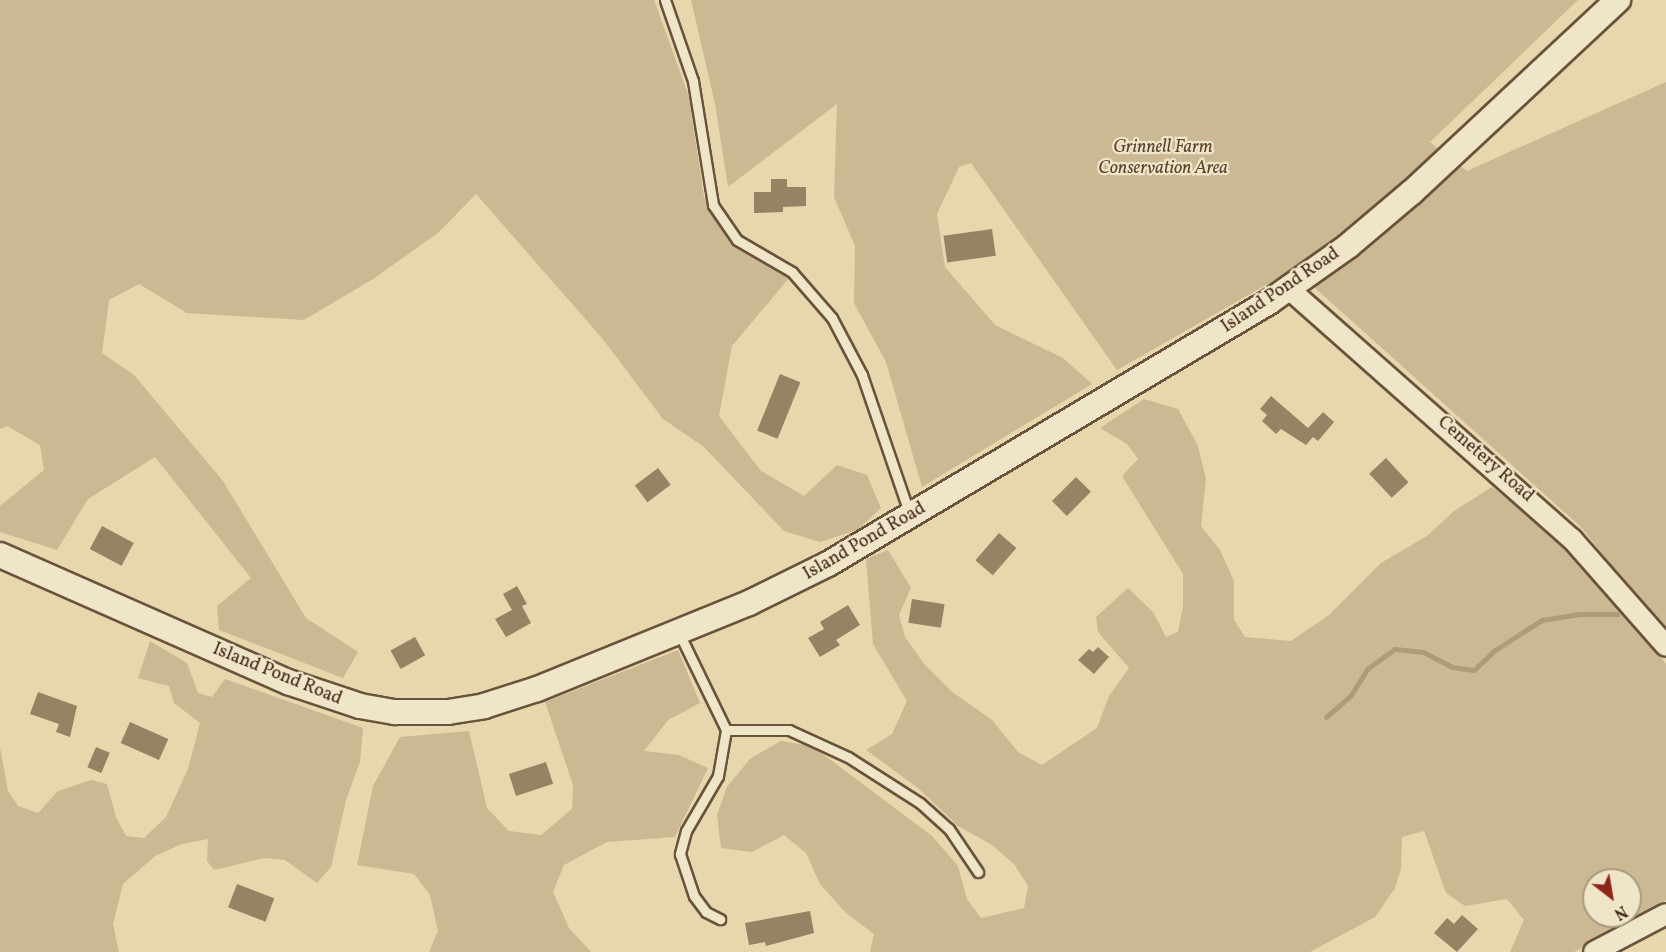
<!DOCTYPE html>
<html>
<head>
<meta charset="utf-8">
<style>
  body { margin:0 }
  #map { position:relative; width:1666px; height:952px; overflow:hidden; background:#e6d7ac; font-family:Vollkorn,serif }
  div>[style] { position:absolute }
  .green>* { inset:0; background:#cab992 }
  .stream>* { height:5px; margin:-2.5px; padding:0 2.5px; transform-origin:2.5px; border-radius:2.5px; background:#ae9b79 }
  .building>* { inset:0; background:#978264; transform-origin:0 0 }
  .roads { filter:drop-shadow(2px 0 #6b523c) drop-shadow(-2px 0 #6b523c) drop-shadow(0 2px #6b523c) drop-shadow(0 -2px #6b523c) }
  .service>* { height:9px; margin:-4.5px; padding:0 4.5px; transform-origin:4.5px; border-radius:4.5px; background:#efe5c9 }
  .minor>* { height:20px; margin:-10px; padding:0 10px; transform-origin:10px; border-radius:10px; background:#efe5c9 }
  .tertiary>* { height:24px; margin:-12px; padding:0 12px; transform-origin:12px; border-radius:12px; background:#efe5c9 }
  span { translate:-50% -50%; white-space:nowrap; text-align:center; line-height:1.15; -webkit-text-stroke:4.5px #efe5c9; paint-order:stroke }
  .park-label { font-size:18px; color:#5d432f; font-style:italic }
  .street-label { font-size:18px; color:#422616 }
  .north { position:absolute; left:1582px; top:868px; width:60px; height:60px; box-sizing:border-box; background:#efe5c9; border:2px solid #aa9981; border-radius:50%; rotate:149deg; font-size:16px; font-weight:700; line-height:24px; text-align:center; color:#422616 }
  .north::after { content:''; display:block; margin:auto; width:21px; height:27px; background:#8f2418; clip-path:polygon(50% 0,100% 100%,50% 72%,0 100%) }
</style>
</head>
<body>
<div id="map">
  <div class="green">
    <i style="clip-path:polygon(0 0,654px 0,689px 97px,704px 197px,732px 246px,789px 278px,732px 346px,719px 416px,761px 471px,804px 496px,837px 465px,867px 475px,881px 508px,857px 530px,820px 542px,784px 531px,704px 447px,663px 419px,602px 338px,476px 194px,438px 233px,373px 279px,304px 320px,187px 313px,139px 284px,109px 300px,102px 353px,134px 375px,223px 481px,306px 618px,358px 652px,343px 678px,219px 630px,217px 606px,251px 578px,155px 457px,88px 499px,57px 550px,0 532px,0 506px,44px 470px,40px 445px,7px 426px,0 429px)"></i>
    <i style="clip-path:polygon(691px 0,1578px 0,1430px 142px,1467px 171px,1666px 82px,1666px 634px,1581px 527px,1294px 269px,1117px 370px,971px 163px,959px 167px,937px 214px,945px 267px,995px 325px,1063px 358px,1092px 384px,922px 487px,886px 362px,854px 303px,855px 246px,834px 197px,837px 104px,728px 187px,715px 104px)"></i>
    <i style="clip-path:polygon(evenodd,1144px 399px,1178px 409px,1198px 446px,1206px 479px,1201px 526px,1220px 550px,1234px 581px,1234px 620px,1245px 637px,1291px 641px,1329px 615px,1381px 563px,1427px 536px,1454px 511px,1492px 487px,1560px 540px,1622px 605px,1666px 664px,1666px 900px,1574px 952px,1510px 952px,1524px 920px,1507px 899px,1465px 906px,1446px 893px,1424px 831px,1402px 837px,1401px 869px,1395px 888px,1375px 917px,1310px 952px,870px 952px,874px 934px,845px 912px,820px 884px,806px 853px,784px 835px,752px 852px,721px 848px,717px 815px,727px 787px,750px 759px,781px 741px,812px 746px,932px 836px,958px 866px,967px 899px,981px 918px,1024px 908px,1028px 886px,1014px 864px,992px 845px,958px 826px,918px 788px,866px 750px,892px 734px,907px 701px,873px 644px,866px 559px,888px 550px,911px 588px,899px 615px,905px 637px,925px 665px,951px 691px,992px 720px,1018px 752px,1042px 765px,1097px 728px,1109px 696px,1129px 668px,1098px 632px,1096px 617px,1128px 588px,1153px 612px,1166px 637px,1178px 632px,1183px 606px,1183px 574px,1122px 476px,1138px 459px,1127px 444px,1100px 428px,1144px 399px,1594px 880px,1630px 880px,1630px 916px,1594px 916px,1594px 880px)"></i>
    <i style="clip-path:polygon(150px 641px,187px 663px,198px 693px,212px 697px,225px 679px,363px 728px,360px 762px,346px 800px,331px 867px,317px 883px,285px 860px,264px 858px,214px 870px,207px 861px,208px 839px,182px 844px,155px 856px,123px 884px,113px 924px,119px 952px,0 952px,0 747px,8px 791px,18px 806px,38px 813px,58px 791px,91px 780px,107px 784px,116px 817px,126px 836px,144px 838px,166px 817px,188px 769px,200px 723px,174px 703px,169px 686px,138px 678px)"></i>
    <i style="clip-path:polygon(678px 650px,700px 703px,668px 720px,644px 751px,679px 755px,708px 768px,675px 837px,607px 842px,564px 865px,553px 892px,569px 928px,591px 952px,429px 952px,438px 931px,430px 895px,414px 874px,357px 865px,373px 786px,400px 737px,469px 731px,487px 808px,509px 831px,541px 835px,572px 809px,573px 785px,545px 702px)"></i>
  </div>
  <div class="stream">
    <i style="left:1326px;top:717px;width:33px;rotate:-41deg"></i>
    <i style="left:1351px;top:695px;width:31px;rotate:-58deg"></i>
    <i style="left:1367px;top:669px;width:34px;rotate:-36deg"></i>
    <i style="left:1395px;top:649px;width:28px;rotate:6deg"></i>
    <i style="left:1423px;top:652px;width:33px;rotate:27deg"></i>
    <i style="left:1452px;top:667px;width:22px;rotate:8deg"></i>
    <i style="left:1474px;top:670px;width:29px;rotate:-44deg"></i>
    <i style="left:1495px;top:650px;width:56px;rotate:-32.6deg"></i>
    <i style="left:1542px;top:620px;width:38px;rotate:-9deg"></i>
    <i style="left:1580px;top:614px;width:37px"></i>
  </div>
  <div class="building">
    <i style="clip-path:polygon(771px 179px,787px 179px,787px 187px,806px 187px,806px 206px,783px 207px,783px 212px,754px 213px,754px 192px,771px 192px)"></i>
    <i style="left:992px;top:229px;width:27px;height:49px;rotate:82deg"></i>
    <i style="left:780px;top:374px;width:22px;height:61px;rotate:22deg"></i>
    <i style="clip-path:polygon(1271px 396px,1308px 428px,1323px 412px,1334px 422px,1318px 441px,1313px 437px,1306px 445px,1281px 429px,1276px 434px,1262px 421px,1267px 415px,1260px 409px)"></i>
    <i style="left:1386px;top:458px;width:33px;height:23px;rotate:47deg"></i>
    <i style="left:658px;top:468px;width:21px;height:29px;rotate:53deg"></i>
    <i style="left:1076px;top:477px;width:21px;height:34px;rotate:45deg"></i>
    <i style="left:102px;top:526px;width:36px;height:26px;rotate:28deg"></i>
    <i style="left:999px;top:533px;width:23px;height:36px;rotate:41deg"></i>
    <i style="clip-path:polygon(517px 586px,527px 604px,522px 606px,531px 623px,506px 637px,495px 619px,512px 610px,503px 594px)"></i>
    <i style="left:912px;top:599px;width:33px;height:24px;rotate:9deg"></i>
    <i style="clip-path:polygon(848px 605px,860px 625px,836px 640px,840px 645px,820px 657px,808px 638px,824px 629px,820px 622px)"></i>
    <i style="left:415px;top:637px;width:21px;height:28px;rotate:61deg"></i>
    <i style="clip-path:polygon(1098px 647px,1109px 657px,1094px 674px,1078px 660px,1089px 649px,1093px 652px)"></i>
    <i style="clip-path:polygon(38px 692px,77px 706px,70px 737px,56px 732px,59px 724px,30px 714px)"></i>
    <i style="left:130px;top:722px;width:42px;height:23px;rotate:24deg"></i>
    <i style="left:96px;top:747px;width:15px;height:22px;rotate:23deg"></i>
    <i style="left:546px;top:762px;width:23px;height:39px;rotate:72deg"></i>
    <i style="left:237px;top:884px;width:40px;height:25px;rotate:21deg"></i>
    <i style="clip-path:polygon(810px 911px,814px 933px,766px 946px,765px 942px,749px 945px,745px 923px)"></i>
    <i style="clip-path:polygon(1462px 915px,1478px 929px,1457px 952px,1434px 933px,1447px 918px,1454px 924px)"></i>
  </div>
  <div class="roads">
    <div class="service">
      <i style="left:665px;top:0;width:86px;rotate:70.9deg"></i>
      <i style="left:693px;top:81px;width:126px;rotate:80.8deg"></i>
      <i style="left:713px;top:205px;width:42px;rotate:55.6deg"></i>
      <i style="left:737px;top:240px;width:64px;rotate:30.2deg"></i>
      <i style="left:792px;top:272px;width:61px;rotate:49deg"></i>
      <i style="left:832px;top:318px;width:64px;rotate:62.2deg"></i>
      <i style="left:862px;top:375px;width:148px;rotate:71.1deg"></i>
      <i style="left:679px;top:633px;width:108px;rotate:64.1deg"></i>
      <i style="left:726px;top:730px;width:47px;rotate:99.9deg"></i>
      <i style="left:718px;top:776px;width:64px;rotate:120.2deg"></i>
      <i style="left:686px;top:831px;width:24px;rotate:105deg"></i>
      <i style="left:680px;top:854px;width:44px;rotate:71.6deg"></i>
      <i style="left:694px;top:896px;width:20px;rotate:53deg"></i>
      <i style="left:706px;top:912px;width:16px;rotate:27deg"></i>
      <i style="left:726px;top:730px;width:63px"></i>
      <i style="left:789px;top:730px;width:65px;rotate:24.6deg"></i>
      <i style="left:848px;top:757px;width:85px;rotate:32.6deg"></i>
      <i style="left:920px;top:803px;width:39px;rotate:42deg"></i>
      <i style="left:949px;top:829px;width:52px;rotate:56deg"></i>
    </div>
    <div class="minor">
      <i style="left:1289px;top:289px;width:378px;rotate:41.5deg"></i>
      <i style="left:1572px;top:539px;width:142px;rotate:48.7deg"></i>
      <i style="left:1594px;top:952px;width:81px;rotate:-27.8deg"></i>
    </div>
    <div class="tertiary">
      <i style="left:0;top:555px;width:315px;rotate:23.8deg"></i>
      <i style="left:288px;top:682px;width:76px;rotate:18.4deg"></i>
      <i style="left:360px;top:706px;width:36px;rotate:10deg"></i>
      <i style="left:395px;top:712px;width:53px"></i>
      <i style="left:448px;top:712px;width:36px;rotate:-9deg"></i>
      <i style="left:484px;top:706px;width:56px;rotate:-17.8deg"></i>
      <i style="left:537px;top:689px;width:229px;rotate:-22.1deg"></i>
      <i style="left:749px;top:603px;width:88px;rotate:-26.3deg"></i>
      <i style="left:828px;top:564px;width:513px;rotate:-30.71deg"></i>
      <i style="left:1269px;top:302px;width:97px;rotate:-35.3deg"></i>
      <i style="left:1348px;top:246px;width:84px;rotate:-40.2deg"></i>
      <i style="left:1412px;top:192px;width:282px;rotate:-43deg"></i>
    </div>
  </div>
  <div class="park-label">
    <span style="left:1163px;top:159px">Grinnell Farm<br>Conservation Area</span>
  </div>
  <div class="street-label">
    <span style="left:1281px;top:291px;rotate:-34deg">Island Pond Road</span>
    <span style="left:1485px;top:460px;rotate:41deg">Cemetery Road</span>
    <span style="left:865px;top:542px;rotate:-30deg">Island Pond Road</span>
    <span style="left:277px;top:675px;rotate:22deg">Island Pond Road</span>
  </div>
  <div class="north">N</div>
</div>
</body>
</html>
